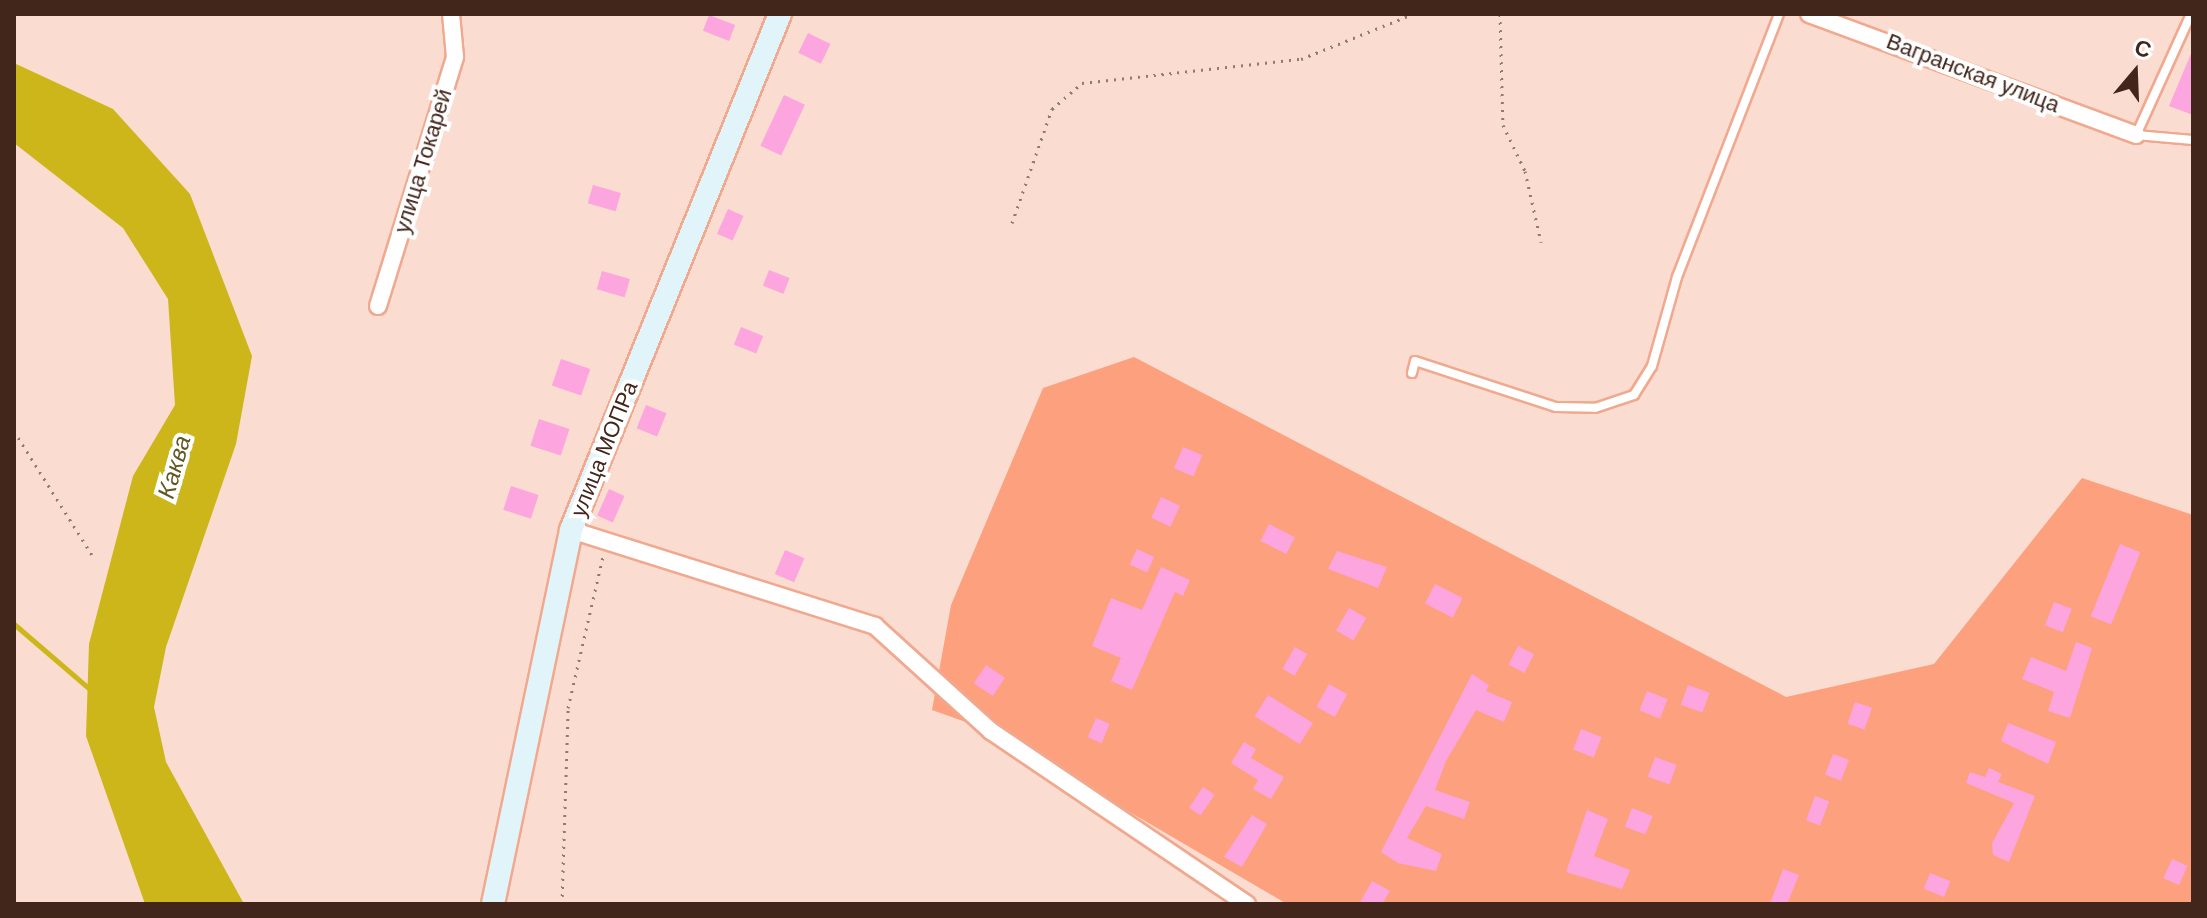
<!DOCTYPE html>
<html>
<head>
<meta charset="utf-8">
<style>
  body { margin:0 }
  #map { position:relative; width:2207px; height:918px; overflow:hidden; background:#fadcd1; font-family:"DM Sans",sans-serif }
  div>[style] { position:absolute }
  .green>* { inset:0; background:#fda07e }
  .water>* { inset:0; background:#ccb61a }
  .stream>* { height:5px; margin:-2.5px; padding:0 2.5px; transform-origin:2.5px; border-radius:2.5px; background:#ccb61a }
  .building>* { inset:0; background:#fca5de; transform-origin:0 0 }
  .path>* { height:3px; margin-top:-1.5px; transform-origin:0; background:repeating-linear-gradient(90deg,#95786e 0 2px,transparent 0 8px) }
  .roads { filter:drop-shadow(2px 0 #f0a88e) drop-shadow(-2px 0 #f0a88e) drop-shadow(0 2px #f0a88e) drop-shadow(0 -2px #f0a88e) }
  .service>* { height:8px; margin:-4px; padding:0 4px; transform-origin:4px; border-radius:4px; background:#fff }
  .minor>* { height:16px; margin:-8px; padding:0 8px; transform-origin:8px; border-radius:8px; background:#fff }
  .secondary>* { height:22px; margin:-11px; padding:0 11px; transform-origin:11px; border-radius:11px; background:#e1f4fa }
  span { translate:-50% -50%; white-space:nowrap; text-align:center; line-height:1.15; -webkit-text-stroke:8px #fff; paint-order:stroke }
  .street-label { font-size:22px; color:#42261c }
  .water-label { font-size:24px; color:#605722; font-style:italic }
  .frame { position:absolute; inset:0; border:16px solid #42261c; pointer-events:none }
  .north { position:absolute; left:2095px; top:32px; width:80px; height:80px; -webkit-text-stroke:6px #fff; paint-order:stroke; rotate:19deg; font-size:22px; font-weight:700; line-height:32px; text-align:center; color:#42261c }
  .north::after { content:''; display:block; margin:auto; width:28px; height:36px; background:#42261c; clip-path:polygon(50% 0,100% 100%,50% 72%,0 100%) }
</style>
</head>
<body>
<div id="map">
  <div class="green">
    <i style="clip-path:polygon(1134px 357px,1786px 697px,1934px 664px,2082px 478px,2193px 515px,2193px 904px,1287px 904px,991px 731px,932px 710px,951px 605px,1043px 388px)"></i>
  </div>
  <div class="water">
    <i style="clip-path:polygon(14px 63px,113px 109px,190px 194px,252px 356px,236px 444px,166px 647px,154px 707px,166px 762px,244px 904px,145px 904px,86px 736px,89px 644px,133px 476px,175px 405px,168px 299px,123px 228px,14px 143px)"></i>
  </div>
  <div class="stream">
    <i style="left:14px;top:624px;width:103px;rotate:40.7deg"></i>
  </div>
  <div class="building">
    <i style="left:709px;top:15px;width:28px;height:17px;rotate:21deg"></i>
    <i style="left:808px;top:33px;width:25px;height:22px;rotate:26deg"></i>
    <i style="clip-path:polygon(2193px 49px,2193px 115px,2169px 106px)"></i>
    <i style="left:784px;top:95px;width:23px;height:56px;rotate:25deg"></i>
    <i style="left:593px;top:185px;width:29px;height:19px;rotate:16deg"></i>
    <i style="left:728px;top:209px;width:17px;height:27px;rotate:24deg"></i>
    <i style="left:769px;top:270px;width:22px;height:17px;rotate:21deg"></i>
    <i style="left:602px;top:271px;width:29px;height:19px;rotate:16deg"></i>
    <i style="left:741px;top:327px;width:24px;height:19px;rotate:22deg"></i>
    <i style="left:561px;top:359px;width:31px;height:28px;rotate:19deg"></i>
    <i style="left:646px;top:405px;width:22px;height:25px;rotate:22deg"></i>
    <i style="left:539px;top:419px;width:32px;height:28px;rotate:18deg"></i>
    <i style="left:1183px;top:447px;width:21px;height:23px;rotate:23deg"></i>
    <i style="left:511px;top:486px;width:29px;height:25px;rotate:18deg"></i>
    <i style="left:609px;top:489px;width:17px;height:29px;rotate:24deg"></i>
    <i style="left:1161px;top:497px;width:21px;height:23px;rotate:25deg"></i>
    <i style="left:1269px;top:524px;width:29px;height:19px;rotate:27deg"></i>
    <i style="left:2120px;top:544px;width:22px;height:78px;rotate:22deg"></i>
    <i style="left:1137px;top:549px;width:19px;height:17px;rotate:25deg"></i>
    <i style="left:785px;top:550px;width:21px;height:26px;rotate:23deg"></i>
    <i style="clip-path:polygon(1337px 551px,1387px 567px,1378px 588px,1328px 569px)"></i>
    <i style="clip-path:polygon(1161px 567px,1190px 580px,1183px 596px,1175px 592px,1132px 690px,1111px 681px,1121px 658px,1092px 646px,1111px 598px,1142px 610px)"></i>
    <i style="left:1435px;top:584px;width:31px;height:22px;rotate:27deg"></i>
    <i style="left:2054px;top:602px;width:19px;height:25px;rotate:21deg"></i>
    <i style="left:1349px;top:608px;width:20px;height:26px;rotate:30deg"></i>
    <i style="clip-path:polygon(2076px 642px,2092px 648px,2070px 718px,2048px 711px,2054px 692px,2022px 679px,2031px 657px,2066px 671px)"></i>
    <i style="left:1518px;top:646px;width:18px;height:21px;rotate:27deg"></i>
    <i style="left:1295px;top:647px;width:14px;height:25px;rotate:30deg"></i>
    <i style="left:986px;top:665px;width:23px;height:22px;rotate:34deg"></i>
    <i style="clip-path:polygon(1472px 674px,1489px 685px,1486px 691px,1512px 702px,1504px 722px,1476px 710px,1446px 761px,1435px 790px,1470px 802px,1464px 819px,1426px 806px,1407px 838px,1442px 854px,1436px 871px,1398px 863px,1381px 852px)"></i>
    <i style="left:1329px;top:684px;width:21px;height:26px;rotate:29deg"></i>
    <i style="left:1688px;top:685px;width:23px;height:21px;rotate:20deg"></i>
    <i style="left:1647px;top:691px;width:22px;height:21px;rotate:21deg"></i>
    <i style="left:1268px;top:695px;width:53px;height:25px;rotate:32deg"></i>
    <i style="left:1855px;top:702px;width:18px;height:23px;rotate:19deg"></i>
    <i style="left:1096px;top:718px;width:15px;height:21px;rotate:23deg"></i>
    <i style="clip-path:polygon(2008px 723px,2056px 742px,2048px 764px,2001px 741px)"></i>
    <i style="left:1581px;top:729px;width:22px;height:22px;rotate:21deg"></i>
    <i style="clip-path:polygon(1244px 742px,1256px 749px,1251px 758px,1284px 777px,1271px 799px,1253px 789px,1258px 780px,1231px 763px)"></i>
    <i style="left:1833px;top:754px;width:17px;height:22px;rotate:21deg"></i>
    <i style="left:1655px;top:757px;width:23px;height:21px;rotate:20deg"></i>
    <i style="clip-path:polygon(1989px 768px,2002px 774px,1998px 782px,2035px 796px,2009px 862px,1993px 855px,1992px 843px,2014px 803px,1966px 783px,1970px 772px,1985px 777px)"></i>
    <i style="left:1203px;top:787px;width:14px;height:25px;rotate:34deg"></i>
    <i style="left:1815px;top:796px;width:15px;height:26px;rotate:20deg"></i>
    <i style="left:1632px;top:808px;width:22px;height:20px;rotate:21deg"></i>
    <i style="clip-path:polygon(1587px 810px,1608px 819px,1594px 856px,1630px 870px,1622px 889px,1566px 872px)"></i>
    <i style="clip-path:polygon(1252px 815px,1267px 824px,1242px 867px,1224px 857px)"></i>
    <i style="left:2172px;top:859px;width:17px;height:21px;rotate:24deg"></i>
    <i style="clip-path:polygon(1783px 869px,1799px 875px,1787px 904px,1770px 904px)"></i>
    <i style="left:1930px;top:873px;width:22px;height:17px;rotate:22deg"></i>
    <i style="clip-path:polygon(1372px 881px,1390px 891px,1382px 904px,1359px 904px)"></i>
  </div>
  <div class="path">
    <i style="left:1500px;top:14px;width:111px;rotate:88.5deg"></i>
    <i style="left:1503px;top:125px;width:51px;rotate:64.4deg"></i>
    <i style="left:1525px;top:171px;width:73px;rotate:77.3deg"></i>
    <i style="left:1012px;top:223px;width:121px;rotate:-70.7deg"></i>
    <i style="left:1052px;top:109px;width:40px;rotate:-41deg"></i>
    <i style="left:1082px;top:83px;width:220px;rotate:-6.3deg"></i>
    <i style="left:1301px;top:59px;width:121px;rotate:-21.9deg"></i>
    <i style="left:14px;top:431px;width:146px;rotate:57.8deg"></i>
    <i style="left:562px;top:904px;width:196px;rotate:-88.2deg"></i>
    <i style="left:568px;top:708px;width:156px;rotate:-77deg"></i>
  </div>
  <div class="roads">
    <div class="service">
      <i style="left:2191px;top:14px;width:133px;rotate:114.4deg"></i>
      <i style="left:2136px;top:135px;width:57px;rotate:5deg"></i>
      <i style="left:1412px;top:373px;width:12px;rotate:-76deg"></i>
      <i style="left:1415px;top:361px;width:148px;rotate:18.1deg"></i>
      <i style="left:1556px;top:407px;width:39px;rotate:1deg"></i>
      <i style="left:1595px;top:408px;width:41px;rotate:-18.4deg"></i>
      <i style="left:1634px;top:395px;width:34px;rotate:-58deg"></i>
      <i style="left:1652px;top:366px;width:92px;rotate:-74.3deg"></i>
      <i style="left:1677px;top:277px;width:282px;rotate:-68.8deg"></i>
    </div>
    <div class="minor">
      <i style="left:1809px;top:14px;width:349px;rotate:20.3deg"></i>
      <i style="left:378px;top:306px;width:261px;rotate:-72.8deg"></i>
      <i style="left:455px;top:57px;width:43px;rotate:-95.3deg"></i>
      <i style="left:571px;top:530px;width:319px;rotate:17.5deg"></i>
      <i style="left:875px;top:626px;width:156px;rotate:42.2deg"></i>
      <i style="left:991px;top:731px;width:309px;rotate:34.1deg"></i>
    </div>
    <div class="secondary">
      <i style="left:493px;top:904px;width:382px;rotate:-78.2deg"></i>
      <i style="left:571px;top:530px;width:557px;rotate:-67.95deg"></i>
    </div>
  </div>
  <div class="street-label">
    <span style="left:1973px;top:73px;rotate:21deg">Вагранская улица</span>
    <span style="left:423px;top:161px;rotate:-73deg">улица Токарей</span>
    <span style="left:604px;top:449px;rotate:-68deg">улица МОПРа</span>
  </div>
  <div class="water-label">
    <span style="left:174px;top:467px;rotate:-74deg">Каква</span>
  </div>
  <div class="frame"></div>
  <div class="north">С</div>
</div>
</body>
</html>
